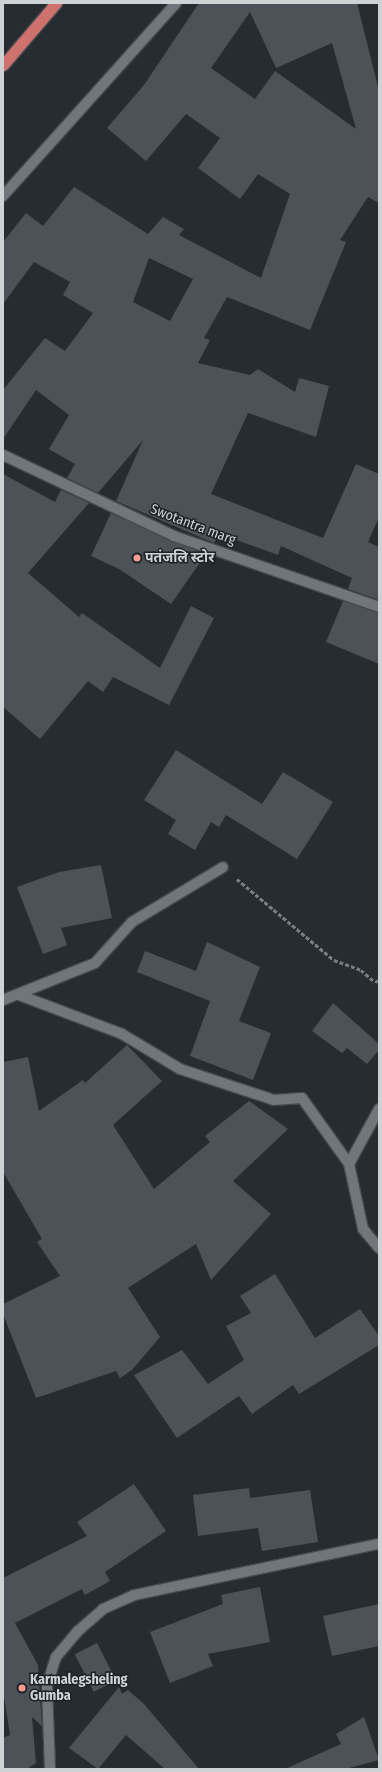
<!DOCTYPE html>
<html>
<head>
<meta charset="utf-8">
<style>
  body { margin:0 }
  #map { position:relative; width:382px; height:1772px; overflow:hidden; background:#272c31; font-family:"Fira Sans Condensed","Noto Sans Devanagari",sans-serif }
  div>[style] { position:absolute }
  .building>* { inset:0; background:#4c5257; transform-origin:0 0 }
  .path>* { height:2.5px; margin-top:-1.25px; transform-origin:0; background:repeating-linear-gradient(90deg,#787d81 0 4px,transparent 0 6px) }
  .roads { filter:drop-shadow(1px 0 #454a4e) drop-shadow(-1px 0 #454a4e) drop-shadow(0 1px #454a4e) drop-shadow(0 -1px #454a4e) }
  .minor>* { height:10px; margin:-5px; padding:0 5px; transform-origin:5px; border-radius:5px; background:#70767c }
  .trunk>* { height:11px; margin:-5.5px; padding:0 5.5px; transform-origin:5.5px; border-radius:5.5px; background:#cf716d }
  .dots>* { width:11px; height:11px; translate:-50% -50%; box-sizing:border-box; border:2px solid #1d2327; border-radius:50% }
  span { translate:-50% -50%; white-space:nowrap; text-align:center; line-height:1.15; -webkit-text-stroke:3px #1d2327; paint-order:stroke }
  .street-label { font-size:14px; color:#ced2d5 }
  .poi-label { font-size:14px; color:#ced2d5; font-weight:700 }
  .left { translate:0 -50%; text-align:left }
  .frame { position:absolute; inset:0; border:4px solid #ced2d5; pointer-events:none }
</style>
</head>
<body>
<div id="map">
  <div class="building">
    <i style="clip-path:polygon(evenodd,199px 3px,357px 3px,379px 91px,379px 203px,368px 197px,340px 240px,346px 242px,310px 330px,227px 297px,204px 338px,210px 340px,198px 363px,250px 375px,258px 369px,295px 392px,299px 378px,329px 386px,316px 437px,248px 413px,211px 494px,323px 538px,356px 464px,379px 474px,379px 517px,368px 542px,379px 547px,379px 600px,348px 589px,352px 578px,281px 546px,278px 555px,220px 534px,214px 543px,116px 501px,143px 440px,98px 493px,67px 478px,75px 464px,49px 449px,69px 415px,36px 390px,3px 439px,3px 390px,45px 338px,65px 351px,93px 313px,63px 295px,70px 282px,34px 262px,3px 304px,3px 242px,26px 213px,43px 226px,74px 187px,148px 234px,163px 217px,184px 229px,179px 235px,261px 278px,290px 194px,258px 174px,240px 199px,198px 168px,220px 138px,186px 114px,146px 161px,107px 128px,144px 85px,199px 3px,250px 12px,276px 68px,332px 43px,356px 129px,275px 71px,255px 99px,211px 68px,250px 12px,199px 3px,149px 258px,193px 279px,170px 321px,133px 302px,149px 258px)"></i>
    <i style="clip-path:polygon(3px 474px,55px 502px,61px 490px,89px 503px,28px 573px,79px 617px,82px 613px,160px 668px,191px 606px,214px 618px,169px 705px,113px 677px,103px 692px,88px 681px,40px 739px,3px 707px)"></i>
    <i style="clip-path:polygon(111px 513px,206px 554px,171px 604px,119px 569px,91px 556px)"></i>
    <i style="clip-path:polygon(343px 601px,379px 613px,379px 664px,326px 642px)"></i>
    <i style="clip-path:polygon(176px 750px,262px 804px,283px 772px,333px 802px,297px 859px,226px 815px,219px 827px,211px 822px,195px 850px,168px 834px,176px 820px,144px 800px)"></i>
    <i style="clip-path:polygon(101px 865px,112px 918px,61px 928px,67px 945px,43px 954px,17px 887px,59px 872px)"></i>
    <i style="clip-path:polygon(207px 942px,260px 967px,239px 1021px,271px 1033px,253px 1080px,190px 1056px,210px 1001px,137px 972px,145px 951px,196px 971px)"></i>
    <i style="clip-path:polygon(333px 1003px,379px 1044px,379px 1050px,367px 1064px,347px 1048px,342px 1053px,312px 1031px)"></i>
    <i style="clip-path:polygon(127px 1045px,162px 1081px,113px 1125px,154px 1189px,210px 1142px,205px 1136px,249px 1101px,288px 1129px,233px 1181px,271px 1214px,211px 1280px,196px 1244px,128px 1288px,160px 1337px,132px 1370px,120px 1378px,116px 1371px,36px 1398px,3px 1314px,3px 1304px,60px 1276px,37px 1242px,42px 1239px,3px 1172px,3px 1062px,28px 1057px,39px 1111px,83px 1080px,85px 1083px)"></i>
    <i style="clip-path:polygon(275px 1274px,315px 1338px,360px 1309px,379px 1336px,379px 1345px,299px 1394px,293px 1385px,252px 1414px,239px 1396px,177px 1438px,134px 1375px,182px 1350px,208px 1384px,244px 1360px,226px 1326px,251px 1313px,240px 1296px)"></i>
    <i style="clip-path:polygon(134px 1484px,166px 1531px,105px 1572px,110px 1581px,85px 1595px,82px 1589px,15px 1623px,38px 1665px,42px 1726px,32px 1717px,36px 1763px,27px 1769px,3px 1769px,3px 1738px,10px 1735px,3px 1690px,3px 1578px,87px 1536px,77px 1522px)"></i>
    <i style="clip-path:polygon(249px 1488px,250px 1498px,310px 1490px,318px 1542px,262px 1551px,258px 1528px,198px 1536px,193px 1495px)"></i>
    <i style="clip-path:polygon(260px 1587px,270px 1642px,208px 1654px,213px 1666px,170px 1683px,150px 1632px,223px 1604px,221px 1595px)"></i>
    <i style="clip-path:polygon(379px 1604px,379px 1646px,332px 1656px,323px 1616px)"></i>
    <i style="left:97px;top:1643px;width:42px;height:25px;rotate:63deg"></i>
    <i style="clip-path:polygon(119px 1687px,122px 1694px,128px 1690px,144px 1704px,199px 1769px,165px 1769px,126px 1735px,98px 1769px,69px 1748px)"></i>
    <i style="clip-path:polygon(364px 1717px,379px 1760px,345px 1769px,285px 1769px,341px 1744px,336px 1734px)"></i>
  </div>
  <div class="path">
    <i style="left:237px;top:879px;width:126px;rotate:39.9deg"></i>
    <i style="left:334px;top:960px;width:29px;rotate:20deg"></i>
    <i style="left:361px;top:970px;width:18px;rotate:41deg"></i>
    <i style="left:375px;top:982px;width:4px;rotate:-27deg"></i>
  </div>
  <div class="roads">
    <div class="minor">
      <i style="left:3px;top:196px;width:259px;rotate:-48.1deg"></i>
      <i style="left:3px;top:455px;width:189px;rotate:25.3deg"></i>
      <i style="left:174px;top:536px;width:217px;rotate:19.1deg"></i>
      <i style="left:19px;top:995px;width:110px;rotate:20.7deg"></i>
      <i style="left:122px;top:1034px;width:68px;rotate:31.1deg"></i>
      <i style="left:180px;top:1069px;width:99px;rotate:18.3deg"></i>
      <i style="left:274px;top:1100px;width:28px;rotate:-4deg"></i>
      <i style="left:302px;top:1098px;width:81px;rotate:54.5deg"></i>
      <i style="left:349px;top:1164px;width:66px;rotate:77.8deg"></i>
      <i style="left:363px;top:1229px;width:25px;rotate:50deg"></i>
      <i style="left:3px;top:1000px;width:99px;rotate:-21.9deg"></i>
      <i style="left:95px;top:963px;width:55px;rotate:-47.9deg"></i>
      <i style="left:132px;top:922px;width:106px;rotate:-31.1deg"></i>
      <i style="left:349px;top:1164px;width:63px;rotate:-61.4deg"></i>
      <i style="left:50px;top:1769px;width:83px;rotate:-92.1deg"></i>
      <i style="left:47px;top:1686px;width:30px;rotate:-73deg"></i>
      <i style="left:56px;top:1657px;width:34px;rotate:-50deg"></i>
      <i style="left:78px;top:1631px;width:33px;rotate:-41deg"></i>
      <i style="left:103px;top:1609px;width:34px;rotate:-24deg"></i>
      <i style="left:134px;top:1595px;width:250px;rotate:-11.8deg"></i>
    </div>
    <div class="trunk">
      <i style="left:3px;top:65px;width:82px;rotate:-49.5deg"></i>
    </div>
  </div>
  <div class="dots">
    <i style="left:137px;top:558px;background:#f59c94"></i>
    <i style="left:22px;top:1688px;background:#f59c94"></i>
  </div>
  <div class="street-label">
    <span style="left:193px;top:525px;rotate:21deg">Swotantra marg</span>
  </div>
  <div class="poi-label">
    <span class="left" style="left:145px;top:558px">पतंजलि स्टोर</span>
    <span class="left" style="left:30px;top:1688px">Karmalegsheling<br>Gumba</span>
  </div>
  <div class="frame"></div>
</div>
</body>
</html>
